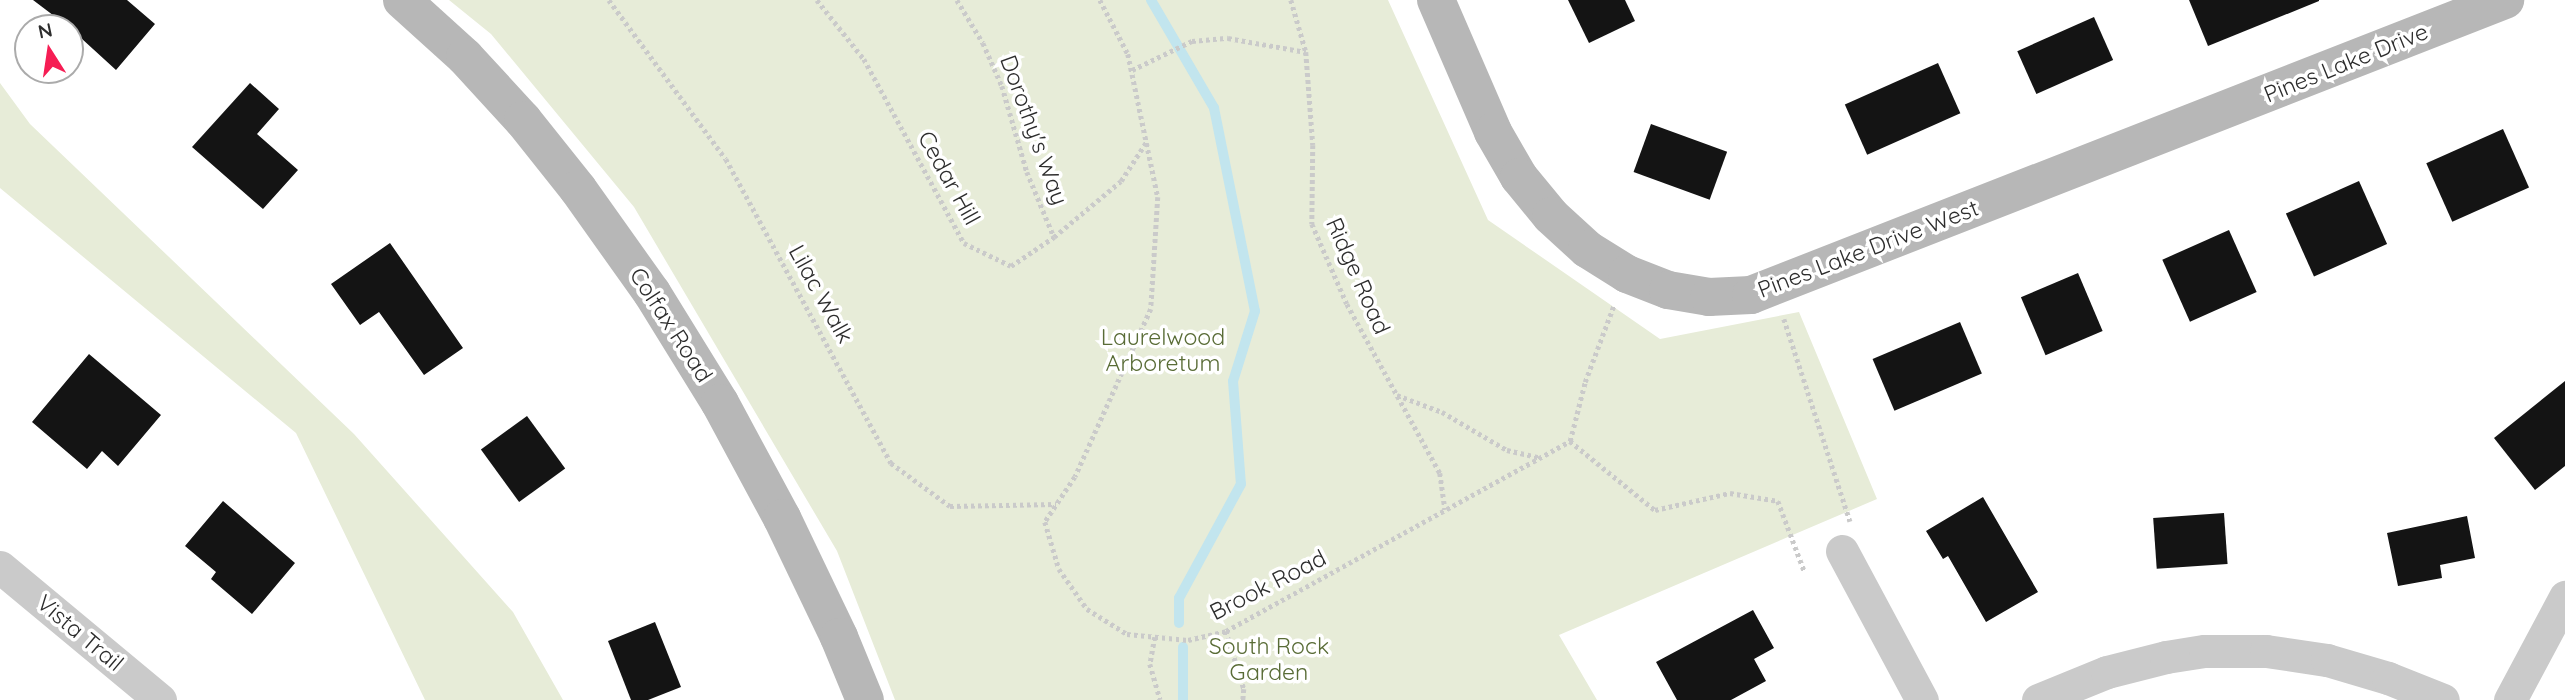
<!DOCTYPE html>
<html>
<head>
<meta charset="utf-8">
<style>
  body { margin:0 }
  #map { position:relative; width:2565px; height:700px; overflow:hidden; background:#fff; font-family:Quicksand,sans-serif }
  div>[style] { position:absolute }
  .green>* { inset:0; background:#e7ecd8 }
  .stream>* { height:10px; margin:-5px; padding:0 5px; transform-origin:5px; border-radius:5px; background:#c2e5ee }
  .building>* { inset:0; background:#141414; transform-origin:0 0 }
  .path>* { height:4.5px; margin-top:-2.25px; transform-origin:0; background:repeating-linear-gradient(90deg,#cacaca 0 3.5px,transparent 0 7px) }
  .street>* { height:33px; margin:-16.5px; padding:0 16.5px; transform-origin:16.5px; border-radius:16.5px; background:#cacaca }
  .secondary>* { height:38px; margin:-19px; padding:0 19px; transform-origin:19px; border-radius:19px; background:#b7b7b7 }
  span { translate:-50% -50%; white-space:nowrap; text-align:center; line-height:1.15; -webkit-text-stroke:7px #fff; paint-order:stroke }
  .street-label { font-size:23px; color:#2d2d2d }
  .park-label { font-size:23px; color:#596c36 }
  .north { position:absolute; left:14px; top:14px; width:70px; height:70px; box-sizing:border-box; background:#fff; border:2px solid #ababab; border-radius:50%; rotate:348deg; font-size:19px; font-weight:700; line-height:28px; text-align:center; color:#2d2d2d }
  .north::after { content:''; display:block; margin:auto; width:24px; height:32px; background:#f61d54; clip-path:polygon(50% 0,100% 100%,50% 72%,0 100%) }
</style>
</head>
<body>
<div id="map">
  <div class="green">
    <i style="clip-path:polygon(449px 0,1388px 0,1488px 220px,1660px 339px,1799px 312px,1877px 499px,1559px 635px,1597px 700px,895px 700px,837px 551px,634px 207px,491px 34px)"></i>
    <i style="clip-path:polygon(0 83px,30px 124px,354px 434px,513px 612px,563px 700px,425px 700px,296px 433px,0 188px)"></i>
  </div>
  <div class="stream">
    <i style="left:1151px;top:0;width:125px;rotate:59.7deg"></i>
    <i style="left:1214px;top:108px;width:207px;rotate:78.6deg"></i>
    <i style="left:1255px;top:311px;width:73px;rotate:107.4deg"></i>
    <i style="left:1233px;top:381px;width:103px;rotate:85.6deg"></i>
    <i style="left:1241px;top:484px;width:130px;rotate:118.5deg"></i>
    <i style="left:1179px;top:598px;width:25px;rotate:90deg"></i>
    <i style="left:1183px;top:700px;width:53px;rotate:-90deg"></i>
  </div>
  <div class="building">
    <i style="clip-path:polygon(33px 0,127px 0,155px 24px,116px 70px,70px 28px)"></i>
    <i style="clip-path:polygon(1568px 0,1625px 0,1635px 21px,1589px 43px)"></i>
    <i style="clip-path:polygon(2189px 0,2319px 0,2319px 1px,2208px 46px)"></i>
    <i style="left:2094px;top:17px;width:47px;height:84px;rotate:66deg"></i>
    <i style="left:1938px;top:63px;width:55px;height:102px;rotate:66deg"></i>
    <i style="clip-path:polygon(250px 83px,279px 109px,257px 134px,298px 170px,263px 209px,192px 147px)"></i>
    <i style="left:1651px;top:124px;width:81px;height:51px;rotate:20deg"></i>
    <i style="left:2503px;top:129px;width:64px;height:84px;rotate:66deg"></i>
    <i style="left:2359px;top:181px;width:69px;height:80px;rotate:66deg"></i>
    <i style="left:2229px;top:230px;width:68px;height:73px;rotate:66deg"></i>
    <i style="clip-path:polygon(390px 243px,463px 348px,424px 375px,379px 312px,360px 325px,331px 284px)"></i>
    <i style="left:2078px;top:273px;width:63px;height:62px;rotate:67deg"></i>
    <i style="left:1960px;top:322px;width:56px;height:95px;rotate:67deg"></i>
    <i style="clip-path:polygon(89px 354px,161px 415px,118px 466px,102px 451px,87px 469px,32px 422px)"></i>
    <i style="clip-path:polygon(2565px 381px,2565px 466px,2535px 490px,2494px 438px)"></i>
    <i style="left:527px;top:416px;width:65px;height:57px;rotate:54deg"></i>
    <i style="clip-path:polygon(1983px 497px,2038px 592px,1986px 622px,1948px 556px,1943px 559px,1926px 531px)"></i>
    <i style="clip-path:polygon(223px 501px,295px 563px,252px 614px,211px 579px,216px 572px,185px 546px)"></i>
    <i style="left:2224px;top:513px;width:51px;height:71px;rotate:86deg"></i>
    <i style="clip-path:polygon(2467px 516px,2475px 558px,2440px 565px,2442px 578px,2398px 586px,2387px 533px)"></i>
    <i style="clip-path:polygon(1753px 610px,1774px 648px,1754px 659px,1766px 681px,1731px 700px,1677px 700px,1656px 662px)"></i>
    <i style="clip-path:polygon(655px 622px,681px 687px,648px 700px,631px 700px,608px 641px)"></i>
  </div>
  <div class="path">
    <i style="left:609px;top:0;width:197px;rotate:53.7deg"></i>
    <i style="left:726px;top:159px;width:346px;rotate:61.5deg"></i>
    <i style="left:891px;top:463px;width:73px;rotate:36.1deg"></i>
    <i style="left:950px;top:506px;width:106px;rotate:-1.1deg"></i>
    <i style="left:817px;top:0;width:75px;rotate:51.5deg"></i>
    <i style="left:864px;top:59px;width:209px;rotate:61.5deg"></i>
    <i style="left:964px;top:243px;width:52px;rotate:26.1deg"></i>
    <i style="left:1011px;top:266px;width:52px;rotate:-34deg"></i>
    <i style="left:1054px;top:237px;width:87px;rotate:-39.9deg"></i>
    <i style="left:1121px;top:181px;width:48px;rotate:-57deg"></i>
    <i style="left:957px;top:0;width:50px;rotate:58.8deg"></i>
    <i style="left:983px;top:43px;width:47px;rotate:66.2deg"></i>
    <i style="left:1002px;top:86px;width:90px;rotate:73.8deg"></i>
    <i style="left:1027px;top:172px;width:70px;rotate:67.4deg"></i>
    <i style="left:1100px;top:0;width:61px;rotate:62.6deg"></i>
    <i style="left:1128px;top:54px;width:146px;rotate:78.2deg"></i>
    <i style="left:1158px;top:197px;width:112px;rotate:93.6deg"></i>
    <i style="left:1151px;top:309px;width:184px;rotate:114.3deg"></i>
    <i style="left:1075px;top:477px;width:54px;rotate:123.7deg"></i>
    <i style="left:1045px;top:522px;width:49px;rotate:73.4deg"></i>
    <i style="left:1059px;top:569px;width:49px;rotate:55deg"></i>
    <i style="left:1087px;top:609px;width:47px;rotate:32deg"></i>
    <i style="left:1127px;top:634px;width:61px;rotate:5.6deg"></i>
    <i style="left:1188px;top:640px;width:39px;rotate:-13deg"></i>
    <i style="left:1226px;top:631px;width:393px;rotate:-28.9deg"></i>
    <i style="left:1570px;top:441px;width:61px;rotate:-75.7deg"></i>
    <i style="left:1585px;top:382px;width:82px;rotate:-69.4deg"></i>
    <i style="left:1291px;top:0;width:54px;rotate:73.9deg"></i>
    <i style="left:1306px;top:52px;width:93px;rotate:85.7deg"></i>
    <i style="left:1313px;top:145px;width:79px;rotate:90.7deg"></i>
    <i style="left:1312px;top:224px;width:87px;rotate:66.4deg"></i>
    <i style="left:1347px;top:304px;width:193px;rotate:61.2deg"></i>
    <i style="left:1440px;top:473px;width:37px;rotate:82deg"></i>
    <i style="left:1132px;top:70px;width:67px;rotate:-25.8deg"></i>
    <i style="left:1192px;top:41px;width:36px;rotate:-5deg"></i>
    <i style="left:1228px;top:38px;width:79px;rotate:10.2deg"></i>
    <i style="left:1784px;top:319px;width:213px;rotate:71.9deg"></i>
    <i style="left:1397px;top:395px;width:48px;rotate:20.7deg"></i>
    <i style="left:1442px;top:412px;width:75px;rotate:30.3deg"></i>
    <i style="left:1507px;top:450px;width:32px;rotate:13deg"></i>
    <i style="left:1570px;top:441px;width:109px;rotate:39.1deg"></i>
    <i style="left:1655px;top:510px;width:77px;rotate:-12.8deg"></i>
    <i style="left:1730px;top:493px;width:49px;rotate:9.5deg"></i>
    <i style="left:1778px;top:501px;width:74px;rotate:69.4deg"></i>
    <i style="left:1226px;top:631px;width:61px;rotate:72.8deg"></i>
    <i style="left:1244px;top:689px;width:11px;rotate:95deg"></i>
    <i style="left:1155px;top:637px;width:27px;rotate:100deg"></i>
    <i style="left:1150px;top:664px;width:37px;rotate:74deg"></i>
  </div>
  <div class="street">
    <i style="left:1842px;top:551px;width:169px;rotate:61.8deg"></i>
    <i style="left:0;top:567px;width:208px;rotate:39.7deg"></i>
    <i style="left:2038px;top:700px;width:74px;rotate:-22.1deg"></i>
    <i style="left:2107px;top:672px;width:61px;rotate:-14.3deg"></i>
    <i style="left:2166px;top:657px;width:39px;rotate:-9deg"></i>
    <i style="left:2205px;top:651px;width:61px"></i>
    <i style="left:2266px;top:651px;width:62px;rotate:8.4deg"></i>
    <i style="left:2327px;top:660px;width:64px;rotate:16.4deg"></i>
    <i style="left:2388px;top:678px;width:59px;rotate:21.8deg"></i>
    <i style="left:2510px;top:700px;width:117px;rotate:-61.9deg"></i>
  </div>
  <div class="secondary">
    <i style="left:402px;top:0;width:85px;rotate:42.1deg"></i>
    <i style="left:465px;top:57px;width:86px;rotate:47.4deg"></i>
    <i style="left:523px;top:120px;width:88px;rotate:51.4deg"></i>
    <i style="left:578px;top:189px;width:128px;rotate:54.6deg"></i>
    <i style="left:652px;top:293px;width:129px;rotate:58.3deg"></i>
    <i style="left:720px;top:403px;width:131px;rotate:61.7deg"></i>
    <i style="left:782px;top:518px;width:132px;rotate:64.4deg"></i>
    <i style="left:839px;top:637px;width:68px;rotate:67.6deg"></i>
    <i style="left:1436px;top:0;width:144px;rotate:66.6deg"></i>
    <i style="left:1493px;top:132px;width:52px;rotate:60deg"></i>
    <i style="left:1519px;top:177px;width:50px;rotate:50.6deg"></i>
    <i style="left:1551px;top:216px;width:49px;rotate:42.5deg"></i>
    <i style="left:1587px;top:249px;width:47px;rotate:32deg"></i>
    <i style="left:1627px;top:274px;width:44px;rotate:21.3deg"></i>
    <i style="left:1668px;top:290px;width:42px;rotate:9.7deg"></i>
    <i style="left:1709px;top:297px;width:42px;rotate:-2.7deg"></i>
    <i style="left:1751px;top:295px;width:810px;rotate:-21.37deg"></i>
  </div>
  <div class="street-label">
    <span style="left:2346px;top:63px;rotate:-22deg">Pines Lake Drive</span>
    <span style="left:1034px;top:130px;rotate:70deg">Dorothy's Way</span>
    <span style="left:949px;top:178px;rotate:61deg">Cedar Hill</span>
    <span style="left:1868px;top:249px;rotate:-21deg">Pines Lake Drive West</span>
    <span style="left:1358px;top:276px;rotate:66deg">Ridge Road</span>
    <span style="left:821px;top:294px;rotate:61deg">Lilac Walk</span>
    <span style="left:671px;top:325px;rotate:57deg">Colfax Road</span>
    <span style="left:1268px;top:585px;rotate:-27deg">Brook Road</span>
    <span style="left:80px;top:633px;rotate:40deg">Vista Trail</span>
  </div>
  <div class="park-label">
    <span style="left:1163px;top:350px">Laurelwood<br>Arboretum</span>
    <span style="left:1269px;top:659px">South Rock<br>Garden</span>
  </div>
  <div class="north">N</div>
</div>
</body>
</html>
